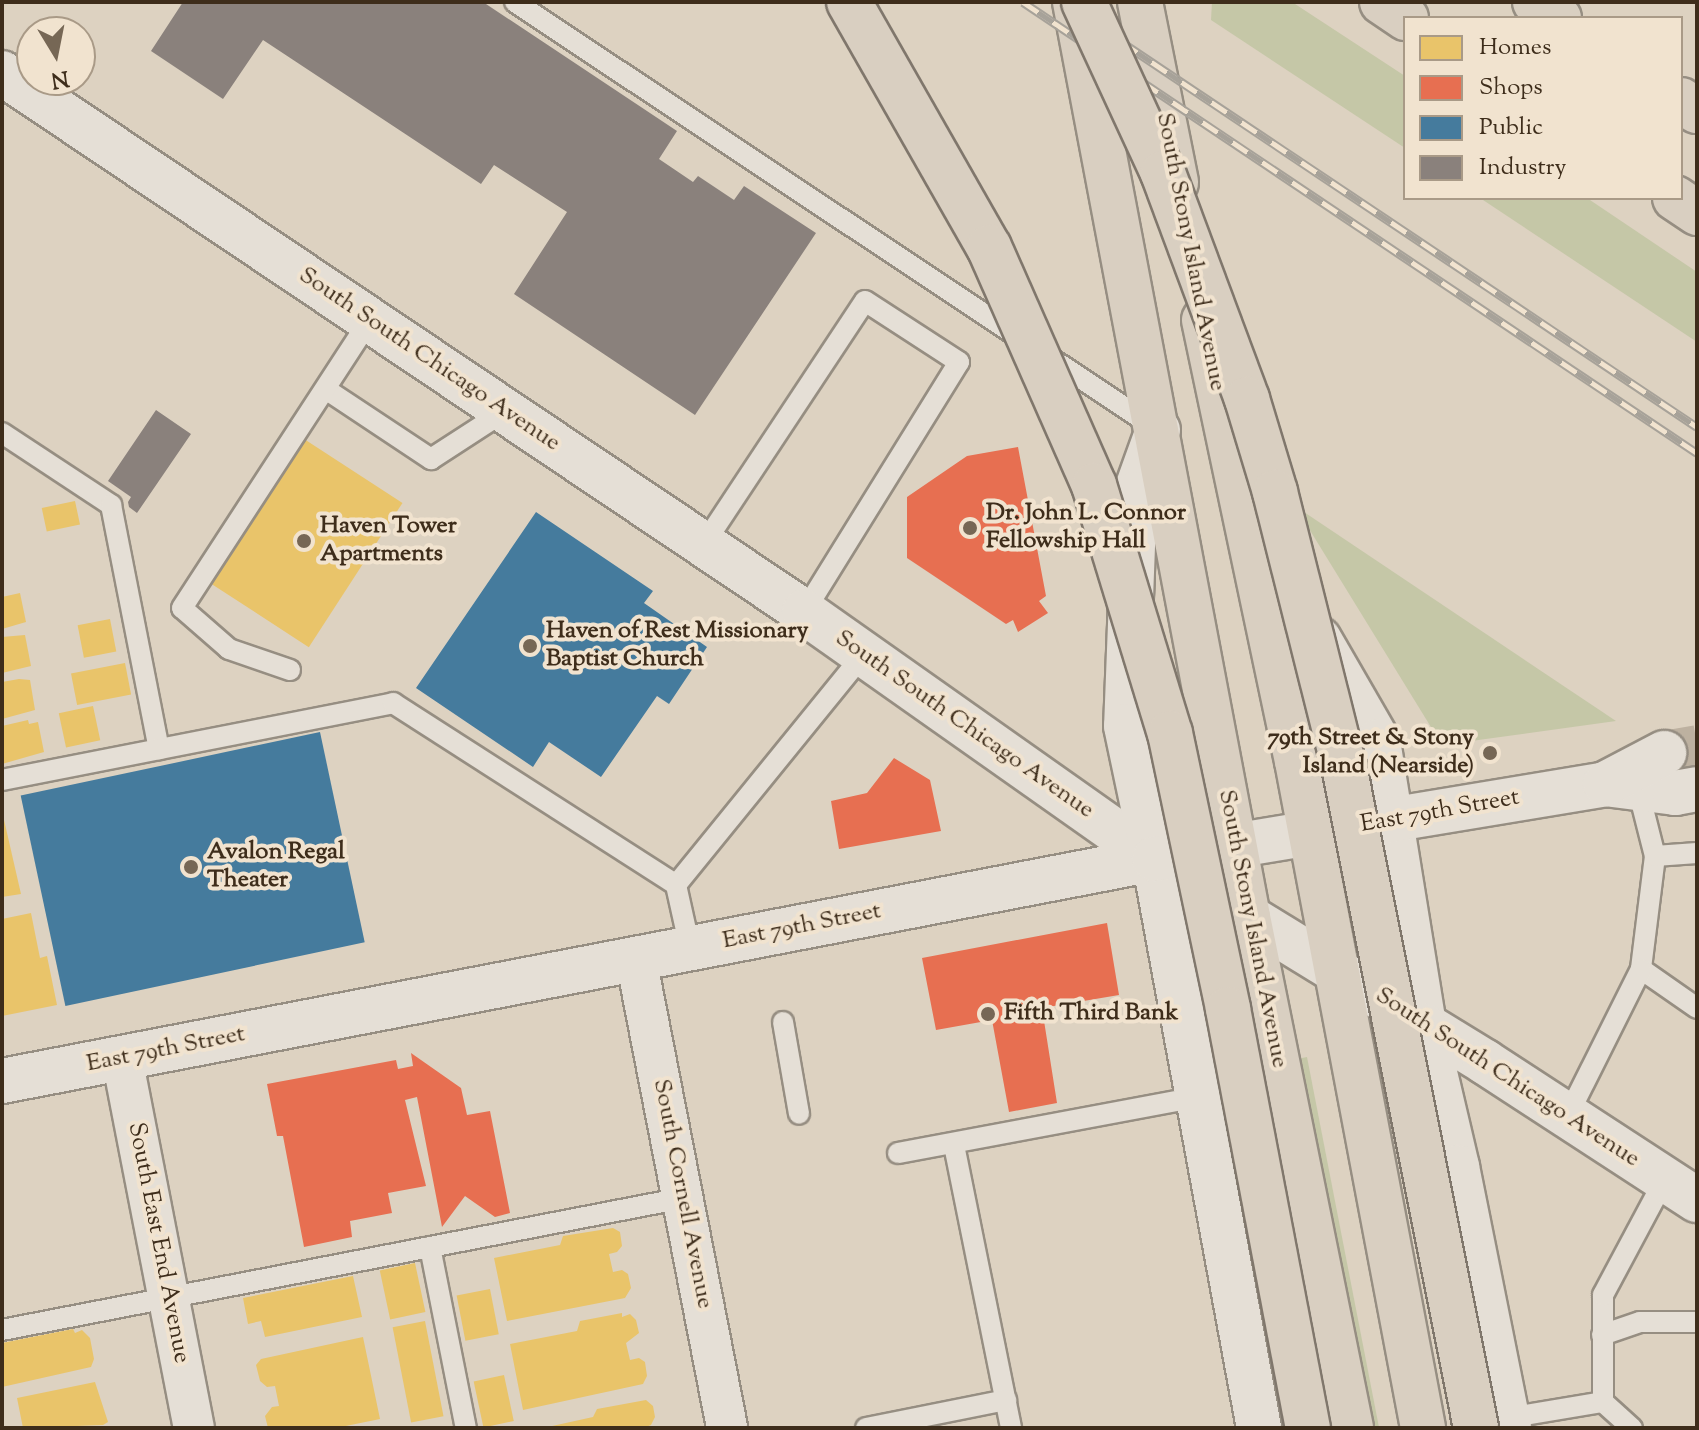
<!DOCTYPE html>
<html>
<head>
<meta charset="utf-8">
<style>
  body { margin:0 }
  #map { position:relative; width:1699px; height:1430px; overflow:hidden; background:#ddd2c1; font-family:"Sorts Mill Goudy",serif }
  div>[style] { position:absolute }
  .green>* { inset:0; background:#c5c7a7; transform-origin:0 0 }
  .homes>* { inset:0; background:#e9c46a; transform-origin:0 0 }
  .shops>* { inset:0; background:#e76f51 }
  .public>* { inset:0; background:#457b9d; transform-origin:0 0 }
  .industry>* { inset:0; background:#8a817c }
  .secondary-tunnel>* { height:44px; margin-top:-22px; transform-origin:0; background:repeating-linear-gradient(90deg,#bdb1a0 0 44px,transparent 0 66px) }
  .roads { filter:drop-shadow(2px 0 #968e82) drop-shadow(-2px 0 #968e82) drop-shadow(0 2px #968e82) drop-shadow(0 -2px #968e82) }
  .service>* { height:20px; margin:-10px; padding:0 10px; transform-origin:10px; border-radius:10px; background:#e5dfd6 }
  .minor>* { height:40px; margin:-20px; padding:0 20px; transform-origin:20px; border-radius:20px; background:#e5dfd6 }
  .secondary>* { height:44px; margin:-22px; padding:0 22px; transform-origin:22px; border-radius:22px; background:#e5dfd6 }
  .trunk>* { height:44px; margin:-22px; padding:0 22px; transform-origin:22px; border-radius:22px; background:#d9cfc1 }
  .motorway>* { height:44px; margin:-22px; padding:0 22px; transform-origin:22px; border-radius:22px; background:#d9cfc1 }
  .rail>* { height:9px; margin-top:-4.5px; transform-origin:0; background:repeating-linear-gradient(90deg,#f1e3cf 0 18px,#a7a299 0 36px); box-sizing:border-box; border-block:2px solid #a7a299 }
  .bridges { filter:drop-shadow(2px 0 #80776c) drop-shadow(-2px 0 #80776c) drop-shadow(0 2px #80776c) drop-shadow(0 -2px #80776c) }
  .motorway-bridge>* { height:44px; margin:-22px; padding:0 22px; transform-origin:22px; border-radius:22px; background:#d9cfc1 }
  .dots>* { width:22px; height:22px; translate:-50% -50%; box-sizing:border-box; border:4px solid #f1e3cf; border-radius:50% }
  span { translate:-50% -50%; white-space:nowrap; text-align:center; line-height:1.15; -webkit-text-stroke:8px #f1e3cf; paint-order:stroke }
  .street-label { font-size:24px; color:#3e2d1b }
  .poi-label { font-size:24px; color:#3e2d1b; font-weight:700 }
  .left { translate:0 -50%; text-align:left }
  .right { translate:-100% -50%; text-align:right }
  .frame { position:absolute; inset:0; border:4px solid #3e2d1b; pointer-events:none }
  .legend { position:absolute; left:1403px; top:16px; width:280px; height:184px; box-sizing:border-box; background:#f1e3cf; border:2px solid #a99a87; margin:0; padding:10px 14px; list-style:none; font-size:24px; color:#3e2d1b }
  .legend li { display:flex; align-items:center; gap:16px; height:40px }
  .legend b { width:40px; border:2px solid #a99a87 }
  .north { position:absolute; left:16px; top:16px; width:80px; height:80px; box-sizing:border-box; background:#f1e3cf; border:2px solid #a99a87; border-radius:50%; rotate:170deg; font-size:22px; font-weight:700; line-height:32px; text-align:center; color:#3e2d1b }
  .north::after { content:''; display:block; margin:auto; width:28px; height:36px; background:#766755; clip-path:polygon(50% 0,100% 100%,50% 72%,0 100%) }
</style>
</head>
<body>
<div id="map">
  <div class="green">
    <i style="clip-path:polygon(1212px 2px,1292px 2px,1405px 76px,1405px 148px,1211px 20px)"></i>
    <i style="clip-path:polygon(1480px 198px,1587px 198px,1697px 272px,1697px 342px)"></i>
    <i style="clip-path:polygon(1295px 506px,1616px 721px,1442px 745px)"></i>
    <i style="left:1307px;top:1057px;width:378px;height:18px;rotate:79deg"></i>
  </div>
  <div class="homes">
    <i style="left:301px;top:437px;width:121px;height:172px;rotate:33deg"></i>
    <i style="left:75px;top:501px;width:24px;height:34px;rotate:78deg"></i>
    <i style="clip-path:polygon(20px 593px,26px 622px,2px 629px,2px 597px)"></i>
    <i style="left:110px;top:619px;width:33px;height:33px;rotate:79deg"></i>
    <i style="clip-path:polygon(25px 635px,31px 666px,2px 673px,2px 637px)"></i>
    <i style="left:125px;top:663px;width:32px;height:55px;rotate:79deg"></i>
    <i style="clip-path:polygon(19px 679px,30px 680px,35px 710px,2px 719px,2px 682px)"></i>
    <i style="left:93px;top:706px;width:35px;height:35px;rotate:78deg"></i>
    <i style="clip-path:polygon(28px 720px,29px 724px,38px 722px,44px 752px,2px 764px,2px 726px)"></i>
    <i style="clip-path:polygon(2px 811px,21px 894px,2px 897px)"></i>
    <i style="clip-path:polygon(31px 913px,40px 958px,47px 956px,57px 1005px,2px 1016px,2px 919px)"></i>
    <i style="clip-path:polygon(613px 1228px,620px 1232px,622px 1246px,617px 1252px,609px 1254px,613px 1272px,622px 1270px,628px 1274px,631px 1288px,625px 1298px,507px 1321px,494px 1258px,560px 1245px,563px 1236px)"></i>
    <i style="left:415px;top:1263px;width:50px;height:36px;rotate:78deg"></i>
    <i style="clip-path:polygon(353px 1276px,362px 1317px,265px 1337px,261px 1321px,248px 1324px,243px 1298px)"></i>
    <i style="left:490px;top:1289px;width:46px;height:34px;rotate:79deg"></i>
    <i style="clip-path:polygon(622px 1313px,622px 1317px,630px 1314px,636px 1320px,639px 1333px,626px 1343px,630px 1360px,639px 1358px,645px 1362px,647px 1376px,643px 1384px,523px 1410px,510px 1344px,577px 1331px,580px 1321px)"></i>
    <i style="left:425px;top:1321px;width:97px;height:33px;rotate:79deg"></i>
    <i style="clip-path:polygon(73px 1329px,75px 1333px,82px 1330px,90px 1338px,94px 1359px,91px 1367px,2px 1387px,2px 1343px)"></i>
    <i style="clip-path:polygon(363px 1337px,380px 1419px,336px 1428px,268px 1428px,265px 1416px,272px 1407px,279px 1406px,275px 1386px,267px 1387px,260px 1381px,256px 1365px,261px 1359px)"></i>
    <i style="left:504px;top:1375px;width:47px;height:31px;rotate:78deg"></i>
    <i style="clip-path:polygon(95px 1382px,108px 1422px,103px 1425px,23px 1428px,17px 1398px)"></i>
    <i style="clip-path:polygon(646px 1400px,653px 1406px,655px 1417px,651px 1425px,643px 1428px,543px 1428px,593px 1417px,597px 1409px)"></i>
  </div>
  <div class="shops">
    <i style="clip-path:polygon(1018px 447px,1046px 596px,1039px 601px,1048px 613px,1018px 632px,1013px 620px,1006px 624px,907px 558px,907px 497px,967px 456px)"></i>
    <i style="clip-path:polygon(894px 758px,930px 780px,941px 831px,839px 849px,831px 801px,867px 793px)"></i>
    <i style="clip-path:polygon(1107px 923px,1119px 995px,1042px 1008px,1057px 1103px,1009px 1112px,992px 1020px,936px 1030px,922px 958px)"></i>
    <i style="clip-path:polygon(411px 1053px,461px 1088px,467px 1115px,490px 1111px,510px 1213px,495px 1217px,465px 1196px,442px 1227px,417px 1097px,405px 1100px,426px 1186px,388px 1193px,392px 1213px,350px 1221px,352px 1237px,304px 1247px,283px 1136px,277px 1136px,267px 1084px,396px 1060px,398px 1069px,413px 1066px)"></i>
  </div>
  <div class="public">
    <i style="clip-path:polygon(536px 512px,653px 591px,644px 603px,707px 647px,669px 704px,657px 696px,601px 777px,549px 742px,533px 767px,416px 688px)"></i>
    <i style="left:320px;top:732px;width:215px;height:306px;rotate:78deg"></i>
  </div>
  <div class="industry">
    <i style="clip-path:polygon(183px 2px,483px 2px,677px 131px,659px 159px,693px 182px,698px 176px,734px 200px,744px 186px,816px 233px,695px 415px,514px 294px,567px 212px,494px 165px,481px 184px,263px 40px,223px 99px,151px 51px)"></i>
    <i style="clip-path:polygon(156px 410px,191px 434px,137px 513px,129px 507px,128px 502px,131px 497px,108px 481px)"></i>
  </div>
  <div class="secondary-tunnel">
    <i style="left:1664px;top:753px;width:34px;rotate:-10deg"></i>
  </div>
  <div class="roads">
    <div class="service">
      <i style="left:515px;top:2px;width:764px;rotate:33.63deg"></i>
      <i style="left:327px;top:390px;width:125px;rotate:33.6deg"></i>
      <i style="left:431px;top:459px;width:88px;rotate:-33deg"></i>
      <i style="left:2px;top:433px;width:131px;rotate:33.4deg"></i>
      <i style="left:111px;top:505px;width:249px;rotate:78.9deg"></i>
      <i style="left:704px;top:544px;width:291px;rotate:-56.5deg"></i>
      <i style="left:865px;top:301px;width:112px;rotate:33deg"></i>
      <i style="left:959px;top:362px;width:294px;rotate:121.8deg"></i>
      <i style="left:290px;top:670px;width:65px;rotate:-161deg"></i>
      <i style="left:229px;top:649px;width:62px;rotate:-138.9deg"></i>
      <i style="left:182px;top:608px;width:344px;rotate:-56.9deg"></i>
      <i style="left:2px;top:780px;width:399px;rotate:-11.1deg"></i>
      <i style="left:393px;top:703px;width:336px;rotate:32.7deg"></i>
      <i style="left:676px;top:885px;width:65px;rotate:77.5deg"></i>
      <i style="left:1638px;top:789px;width:69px;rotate:75.8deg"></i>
      <i style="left:1655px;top:856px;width:114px;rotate:97.1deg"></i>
      <i style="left:1641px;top:969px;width:68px;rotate:34.9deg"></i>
      <i style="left:1655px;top:856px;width:42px;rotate:-4.1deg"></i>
      <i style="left:676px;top:885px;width:298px;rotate:-50.9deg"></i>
      <i style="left:783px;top:1022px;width:93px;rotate:80.1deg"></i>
      <i style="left:1568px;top:1115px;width:163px;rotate:-63.4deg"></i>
      <i style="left:954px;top:1145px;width:289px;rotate:78.6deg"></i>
      <i style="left:898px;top:1153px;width:305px;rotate:-10.6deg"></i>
      <i style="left:430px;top:1247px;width:185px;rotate:78.8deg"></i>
      <i style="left:2px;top:1330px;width:694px;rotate:-10.97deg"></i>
      <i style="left:1602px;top:1335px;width:40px;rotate:-18.9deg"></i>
      <i style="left:1640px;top:1322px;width:57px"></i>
      <i style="left:1603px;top:1402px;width:39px;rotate:42deg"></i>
      <i style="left:1507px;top:1418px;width:97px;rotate:-9.5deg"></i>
      <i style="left:1603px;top:1402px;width:107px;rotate:-90deg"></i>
      <i style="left:1603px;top:1295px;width:132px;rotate:-61.9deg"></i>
      <i style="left:866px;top:1428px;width:143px;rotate:-11.3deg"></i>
    </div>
    <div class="minor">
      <i style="left:636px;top:959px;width:478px;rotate:79deg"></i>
      <i style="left:122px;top:1058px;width:377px;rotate:79deg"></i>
    </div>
    <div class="secondary">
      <i style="left:2px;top:73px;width:966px;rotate:33.9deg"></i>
      <i style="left:804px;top:612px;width:428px;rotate:35.2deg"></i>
      <i style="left:1154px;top:859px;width:388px;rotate:31.5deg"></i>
      <i style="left:1485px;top:1062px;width:253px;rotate:33.1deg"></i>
      <i style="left:1158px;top:430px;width:68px;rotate:109.8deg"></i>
      <i style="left:1135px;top:494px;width:232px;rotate:92.2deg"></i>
      <i style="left:1126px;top:726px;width:136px;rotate:78.1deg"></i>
      <i style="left:1154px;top:859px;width:579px;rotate:79.54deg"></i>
      <i style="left:1319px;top:639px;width:118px;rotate:60deg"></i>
      <i style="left:1378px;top:741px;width:289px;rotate:80.8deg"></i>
      <i style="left:1424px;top:1026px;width:145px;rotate:76.8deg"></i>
      <i style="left:1457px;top:1167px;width:266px;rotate:78.7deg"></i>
      <i style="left:1605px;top:784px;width:71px;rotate:7.3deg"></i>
      <i style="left:1675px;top:793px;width:22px;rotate:-10deg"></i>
      <i style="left:2px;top:1081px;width:1173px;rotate:-10.91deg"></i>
      <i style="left:1154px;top:859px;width:457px;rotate:-9.4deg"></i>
      <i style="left:1605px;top:784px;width:67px;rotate:-27.7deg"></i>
    </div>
    <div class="trunk">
      <i style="left:1075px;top:2px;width:931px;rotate:79.29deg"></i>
      <i style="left:1248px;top:917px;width:521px;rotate:78.6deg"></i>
      <i style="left:1140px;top:2px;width:184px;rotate:78.7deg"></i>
      <i style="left:1204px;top:320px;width:451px;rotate:78.1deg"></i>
      <i style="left:1297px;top:761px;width:679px;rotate:79.3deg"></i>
    </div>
    <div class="motorway">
      <i style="left:1382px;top:2px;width:29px;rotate:34deg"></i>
      <i style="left:1535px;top:2px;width:29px;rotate:34deg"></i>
      <i style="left:1681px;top:100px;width:19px;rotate:35deg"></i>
      <i style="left:1675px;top:198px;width:27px;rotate:34deg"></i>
    </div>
  </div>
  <div class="rail">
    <i style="left:1023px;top:2px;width:811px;rotate:33.79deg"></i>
    <i style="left:1062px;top:2px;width:764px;rotate:33.79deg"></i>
  </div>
  <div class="bridges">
    <div class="motorway-bridge">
      <i style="left:849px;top:2px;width:282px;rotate:60.3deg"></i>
      <i style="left:989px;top:247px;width:260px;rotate:66.2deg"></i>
      <i style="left:1094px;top:485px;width:259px;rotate:73deg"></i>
      <i style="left:1170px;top:733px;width:282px;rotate:78.1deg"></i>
      <i style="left:1228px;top:1009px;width:427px;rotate:79.2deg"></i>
      <i style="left:1084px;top:2px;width:188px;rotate:65.2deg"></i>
      <i style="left:1163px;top:173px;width:241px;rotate:69.6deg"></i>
      <i style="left:1247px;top:399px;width:97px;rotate:73.2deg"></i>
      <i style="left:1275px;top:492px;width:283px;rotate:75.9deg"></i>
      <i style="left:1344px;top:766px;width:675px;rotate:78.72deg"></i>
    </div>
  </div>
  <div class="dots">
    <i style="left:970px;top:528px;background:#766755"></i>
    <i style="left:304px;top:541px;background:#766755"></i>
    <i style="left:530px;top:646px;background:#766755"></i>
    <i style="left:1490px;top:753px;background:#766755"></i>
    <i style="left:191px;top:867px;background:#766755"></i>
    <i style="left:988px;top:1014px;background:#766755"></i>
  </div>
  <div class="street-label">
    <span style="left:1190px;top:252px;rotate:79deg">South Stony Island Avenue</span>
    <span style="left:429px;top:360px;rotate:34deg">South South Chicago Avenue</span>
    <span style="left:964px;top:725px;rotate:35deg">South South Chicago Avenue</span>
    <span style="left:1440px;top:812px;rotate:-10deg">East 79th Street</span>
    <span style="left:802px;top:927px;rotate:-11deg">East 79th Street</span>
    <span style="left:1252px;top:929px;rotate:79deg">South Stony Island Avenue</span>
    <span style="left:166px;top:1050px;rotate:-11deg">East 79th Street</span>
    <span style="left:1507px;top:1078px;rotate:33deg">South South Chicago Avenue</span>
    <span style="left:682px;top:1194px;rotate:79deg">South Cornell Avenue</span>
    <span style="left:158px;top:1243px;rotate:79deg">South East End Avenue</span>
  </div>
  <div class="poi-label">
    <span class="left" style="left:986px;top:528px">Dr. John L. Connor<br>Fellowship Hall</span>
    <span class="left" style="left:320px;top:541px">Haven Tower<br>Apartments</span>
    <span class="left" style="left:546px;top:646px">Haven of Rest Missionary<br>Baptist Church</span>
    <span class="right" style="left:1474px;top:753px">79th Street &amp; Stony<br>Island (Nearside)</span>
    <span class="left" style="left:207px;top:867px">Avalon Regal<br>Theater</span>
    <span class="left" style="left:1004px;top:1014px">Fifth Third Bank</span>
  </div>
  <div class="frame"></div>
  <ul class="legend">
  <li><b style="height:22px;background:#e9c46a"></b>Homes</li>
  <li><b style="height:22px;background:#e76f51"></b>Shops</li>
  <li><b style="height:22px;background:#457b9d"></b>Public</li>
  <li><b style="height:22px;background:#8a817c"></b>Industry</li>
  </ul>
  <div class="north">N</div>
</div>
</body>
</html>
